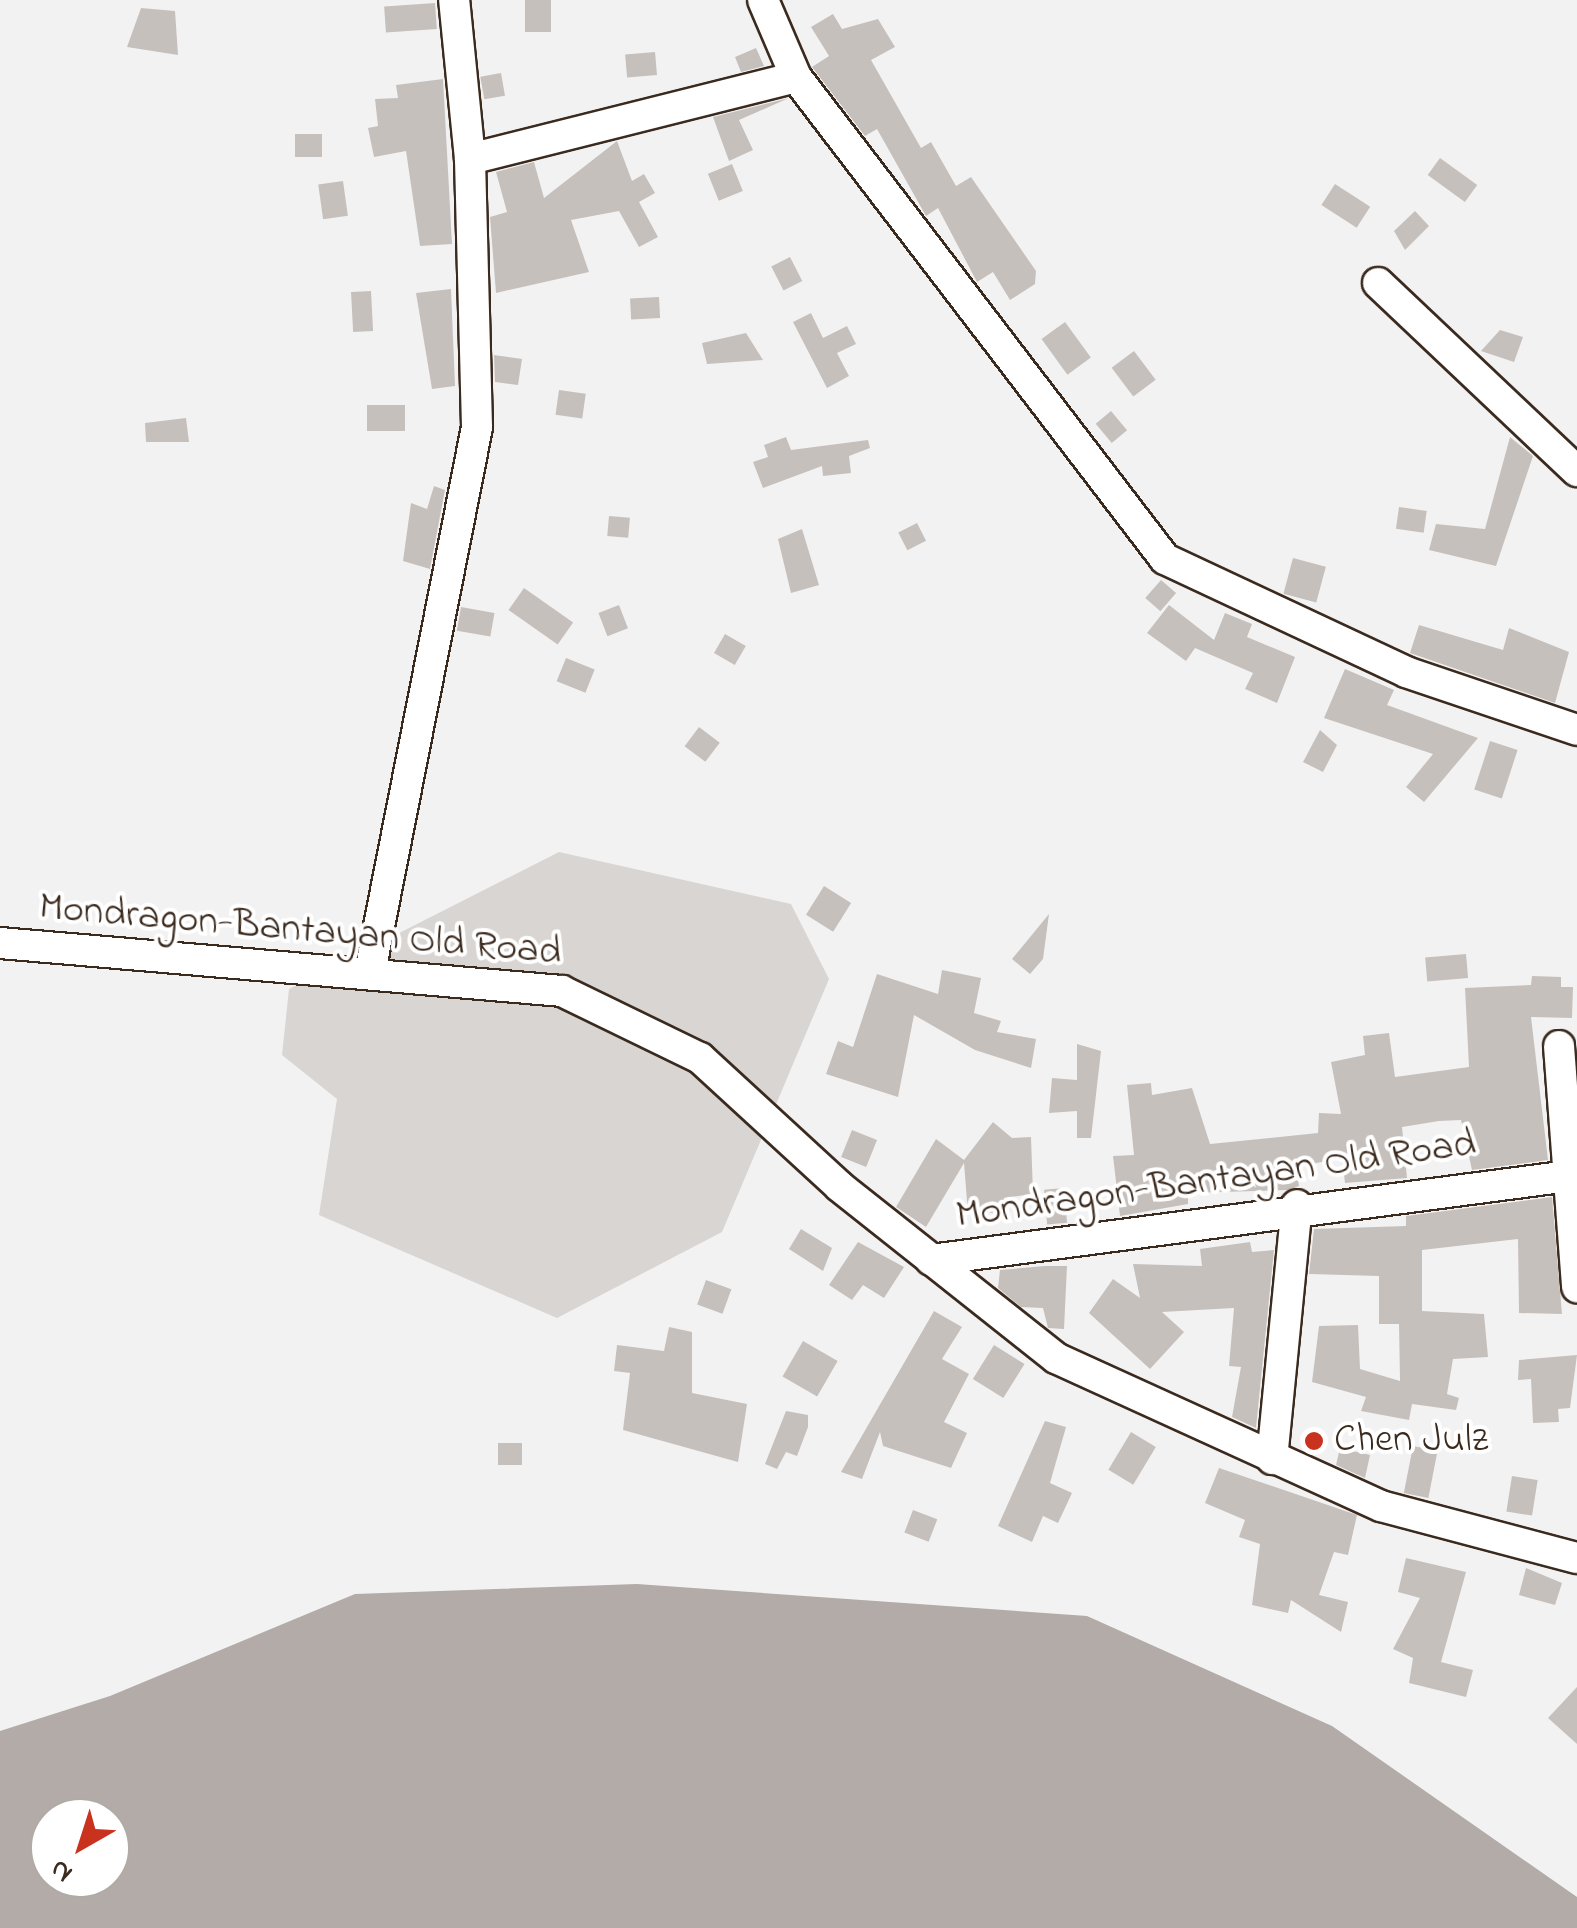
<!DOCTYPE html>
<html>
<head>
<meta charset="utf-8">
<style>
  body { margin:0 }
  #map { position:relative; width:1577px; height:1928px; overflow:hidden; background:#f3f2f2; font-family:"Indie Flower",sans-serif }
  div>[style] { position:absolute }
  .green>* { inset:0; background:#d8d5d2 }
  .water>* { inset:0; background:#b2aba7 }
  .building>* { inset:0; background:#c6c0bd; transform-origin:0 0 }
  .roads { filter:drop-shadow(2px 0 #3b2a1e) drop-shadow(-2px 0 #3b2a1e) drop-shadow(0 2px #3b2a1e) drop-shadow(0 -2px #3b2a1e) }
  .minor>* { height:30px; margin:-15px; padding:0 15px; transform-origin:15px; border-radius:15px; background:#fff }
  .dots>* { width:28px; height:28px; translate:-50% -50%; box-sizing:border-box; border:5px solid #fff; border-radius:50% }
  span { translate:-50% -50%; white-space:nowrap; text-align:center; line-height:1.15; -webkit-text-stroke:8px #fff; paint-order:stroke }
  .street-label { font-size:40px; color:#3b2a1e }
  .poi-label { font-size:40px; color:#3b2a1e }
  .left { translate:0 -50%; text-align:left }
  .north { position:absolute; left:30px; top:1798px; width:100px; height:100px; box-sizing:border-box; background:#fff; border:2px solid #b1aaa5; border-radius:50%; rotate:219deg; font-size:28px; font-weight:700; line-height:40px; text-align:center; color:#3b2a1e }
  .north::after { content:''; display:block; margin:auto; width:35px; height:45px; background:#c8321e; clip-path:polygon(50% 0,100% 100%,50% 72%,0 100%) }
</style>
</head>
<body>
<div id="map">
  <div class="green">
    <i style="clip-path:polygon(559px 852px,791px 904px,829px 979px,722px 1232px,557px 1318px,319px 1215px,337px 1099px,282px 1055px,289px 989px)"></i>
  </div>
  <div class="water">
    <i style="clip-path:polygon(evenodd,637px 1584px,1087px 1616px,1332px 1726px,1577px 1897px,1577px 1928px,0 1928px,0 1731px,110px 1696px,355px 1594px,637px 1584px,50px 1818px,110px 1818px,110px 1878px,50px 1878px,50px 1818px)"></i>
  </div>
  <div class="building">
    <i style="left:525px;top:0;width:26px;height:32px"></i>
    <i style="left:435px;top:3px;width:26px;height:51px;rotate:86deg"></i>
    <i style="clip-path:polygon(141px 8px,175px 11px,178px 55px,127px 47px)"></i>
    <i style="clip-path:polygon(833px 14px,842px 29px,878px 19px,895px 47px,871px 60px,921px 148px,931px 142px,956px 186px,971px 177px,1036px 271px,1035px 284px,1010px 300px,993px 272px,977px 282px,938px 208px,926px 216px,877px 129px,865px 136px,812px 67px,829px 56px,811px 27px)"></i>
    <i style="clip-path:polygon(756px 48px,764px 66px,741px 72px,735px 57px)"></i>
    <i style="left:655px;top:52px;width:23px;height:30px;rotate:85deg"></i>
    <i style="left:501px;top:73px;width:23px;height:21px;rotate:80deg"></i>
    <i style="clip-path:polygon(443px 79px,452px 244px,420px 246px,406px 151px,374px 157px,368px 128px,378px 126px,375px 99px,398px 98px,396px 85px)"></i>
    <i style="clip-path:polygon(789px 98px,739px 120px,753px 150px,729px 161px,713px 117px)"></i>
    <i style="left:295px;top:134px;width:27px;height:23px"></i>
    <i style="clip-path:polygon(617px 141px,632px 181px,644px 174px,655px 193px,639px 202px,658px 237px,639px 247px,619px 211px,571px 220px,589px 272px,496px 293px,490px 217px,507px 212px,496px 172px,534px 162px,544px 198px)"></i>
    <i style="left:1440px;top:158px;width:46px;height:21px;rotate:36deg"></i>
    <i style="left:732px;top:164px;width:29px;height:26px;rotate:68deg"></i>
    <i style="left:343px;top:181px;width:35px;height:25px;rotate:82deg"></i>
    <i style="left:1335px;top:184px;width:42px;height:25px;rotate:33deg"></i>
    <i style="clip-path:polygon(1415px 211px,1429px 226px,1405px 250px,1394px 231px)"></i>
    <i style="left:790px;top:257px;width:27px;height:21px;rotate:63deg"></i>
    <i style="clip-path:polygon(451px 289px,455px 386px,432px 389px,416px 293px)"></i>
    <i style="left:371px;top:291px;width:40px;height:20px;rotate:87deg"></i>
    <i style="left:659px;top:297px;width:21px;height:29px;rotate:87deg"></i>
    <i style="clip-path:polygon(811px 313px,823px 338px,847px 326px,856px 344px,837px 353px,849px 376px,827px 388px,793px 322px)"></i>
    <i style="left:1065px;top:322px;width:44px;height:29px;rotate:54deg"></i>
    <i style="clip-path:polygon(1500px 330px,1523px 337px,1514px 362px,1481px 351px)"></i>
    <i style="clip-path:polygon(746px 333px,763px 360px,707px 364px,702px 343px)"></i>
    <i style="left:1134px;top:351px;width:36px;height:28px;rotate:53deg"></i>
    <i style="clip-path:polygon(494px 355px,522px 359px,518px 385px,495px 382px)"></i>
    <i style="left:559px;top:390px;width:27px;height:25px;rotate:8deg"></i>
    <i style="left:367px;top:405px;width:38px;height:26px"></i>
    <i style="left:1111px;top:411px;width:25px;height:20px;rotate:50deg"></i>
    <i style="clip-path:polygon(186px 418px,189px 442px,146px 442px,145px 423px)"></i>
    <i style="clip-path:polygon(786px 437px,791px 450px,868px 440px,870px 448px,849px 456px,851px 473px,823px 476px,822px 466px,763px 488px,753px 462px,768px 457px,764px 445px)"></i>
    <i style="clip-path:polygon(1510px 437px,1533px 456px,1496px 566px,1429px 550px,1436px 524px,1485px 529px)"></i>
    <i style="clip-path:polygon(434px 486px,445px 490px,430px 569px,403px 561px,411px 503px,427px 509px)"></i>
    <i style="left:1399px;top:507px;width:28px;height:22px;rotate:8deg"></i>
    <i style="left:609px;top:516px;width:21px;height:20px;rotate:5deg"></i>
    <i style="left:917px;top:523px;width:20px;height:21px;rotate:63deg"></i>
    <i style="clip-path:polygon(802px 529px,819px 585px,791px 593px,778px 539px)"></i>
    <i style="left:1293px;top:558px;width:34px;height:37px;rotate:15deg"></i>
    <i style="left:1161px;top:580px;width:20px;height:24px;rotate:41deg"></i>
    <i style="left:524px;top:588px;width:60px;height:27px;rotate:35deg"></i>
    <i style="left:619px;top:605px;width:25px;height:22px;rotate:69deg"></i>
    <i style="clip-path:polygon(1169px 605px,1214px 640px,1225px 613px,1252px 624px,1247px 637px,1295px 657px,1277px 703px,1245px 689px,1253px 673px,1195px 648px,1186px 661px,1147px 633px)"></i>
    <i style="left:461px;top:607px;width:34px;height:24px;rotate:10deg"></i>
    <i style="clip-path:polygon(1419px 625px,1503px 650px,1509px 628px,1569px 652px,1555px 703px,1410px 653px)"></i>
    <i style="left:725px;top:634px;width:24px;height:22px;rotate:30deg"></i>
    <i style="left:566px;top:658px;width:31px;height:25px;rotate:22deg"></i>
    <i style="clip-path:polygon(1345px 669px,1394px 690px,1387px 705px,1478px 738px,1424px 802px,1406px 787px,1433px 754px,1324px 718px)"></i>
    <i style="left:699px;top:727px;width:26px;height:24px;rotate:37deg"></i>
    <i style="clip-path:polygon(1320px 730px,1337px 745px,1323px 772px,1303px 762px)"></i>
    <i style="left:1490px;top:741px;width:29px;height:51px;rotate:18deg"></i>
    <i style="left:824px;top:886px;width:32px;height:34px;rotate:32deg"></i>
    <i style="clip-path:polygon(1049px 914px,1043px 959px,1030px 974px,1012px 959px)"></i>
    <i style="left:1466px;top:954px;width:24px;height:41px;rotate:85deg"></i>
    <i style="clip-path:polygon(942px 970px,981px 978px,974px 1013px,1001px 1021px,997px 1032px,1036px 1039px,1031px 1068px,975px 1050px,914px 1015px,898px 1097px,826px 1074px,838px 1041px,853px 1047px,877px 974px,938px 994px)"></i>
    <i style="clip-path:polygon(1532px 976px,1561px 977px,1561px 987px,1573px 987px,1572px 1018px,1531px 1017px,1548px 1160px,1472px 1170px,1461px 1120px,1439px 1121px,1402px 1127px,1407px 1178px,1345px 1183px,1342px 1158px,1296px 1167px,1299px 1186px,1287px 1190px,1188px 1193px,1188px 1204px,1120px 1216px,1113px 1156px,1134px 1155px,1127px 1085px,1151px 1083px,1152px 1095px,1192px 1088px,1210px 1144px,1318px 1133px,1319px 1113px,1341px 1114px,1331px 1062px,1365px 1055px,1363px 1036px,1389px 1033px,1395px 1077px,1469px 1067px,1465px 988px,1531px 985px)"></i>
    <i style="clip-path:polygon(1077px 1044px,1101px 1051px,1091px 1138px,1077px 1138px,1077px 1111px,1049px 1113px,1052px 1078px,1077px 1080px)"></i>
    <i style="clip-path:polygon(993px 1122px,1012px 1138px,1031px 1137px,1033px 1194px,1004px 1198px,1005px 1212px,968px 1214px,964px 1163px,926px 1227px,896px 1207px,936px 1139px,964px 1160px)"></i>
    <i style="left:852px;top:1130px;width:27px;height:29px;rotate:22deg"></i>
    <i style="left:1064px;top:1188px;width:35px;height:20px;rotate:85deg"></i>
    <i style="clip-path:polygon(1552px 1197px,1562px 1314px,1519px 1313px,1518px 1239px,1422px 1250px,1422px 1311px,1484px 1314px,1488px 1357px,1453px 1359px,1447px 1394px,1459px 1398px,1456px 1410px,1412px 1404px,1409px 1420px,1361px 1411px,1366px 1397px,1312px 1382px,1319px 1326px,1358px 1325px,1360px 1369px,1400px 1381px,1399px 1324px,1379px 1324px,1379px 1276px,1309px 1274px,1314px 1229px,1406px 1226px,1406px 1216px)"></i>
    <i style="clip-path:polygon(801px 1229px,832px 1248px,823px 1271px,789px 1249px)"></i>
    <i style="clip-path:polygon(858px 1242px,904px 1267px,884px 1298px,863px 1285px,852px 1300px,829px 1285px)"></i>
    <i style="clip-path:polygon(1250px 1242px,1252px 1252px,1274px 1250px,1256px 1428px,1232px 1417px,1241px 1367px,1229px 1366px,1234px 1308px,1162px 1312px,1184px 1332px,1150px 1369px,1089px 1313px,1113px 1279px,1140px 1298px,1133px 1264px,1202px 1266px,1200px 1249px)"></i>
    <i style="clip-path:polygon(1045px 1266px,1067px 1266px,1064px 1329px,1048px 1328px,1043px 1308px,1021px 1307px,998px 1288px,1000px 1270px)"></i>
    <i style="left:706px;top:1280px;width:27px;height:26px;rotate:20deg"></i>
    <i style="clip-path:polygon(934px 1311px,962px 1327px,942px 1359px,969px 1374px,944px 1422px,967px 1433px,951px 1468px,883px 1446px,880px 1432px,862px 1479px,841px 1472px)"></i>
    <i style="clip-path:polygon(669px 1327px,692px 1332px,692px 1393px,747px 1404px,738px 1462px,623px 1430px,630px 1373px,614px 1371px,617px 1345px,664px 1351px)"></i>
    <i style="left:803px;top:1341px;width:40px;height:41px;rotate:30deg"></i>
    <i style="left:994px;top:1345px;width:36px;height:40px;rotate:32deg"></i>
    <i style="clip-path:polygon(1577px 1355px,1570px 1408px,1558px 1409px,1559px 1422px,1533px 1423px,1531px 1379px,1518px 1380px,1519px 1360px)"></i>
    <i style="clip-path:polygon(786px 1411px,808px 1415px,808px 1427px,797px 1456px,786px 1452px,777px 1469px,765px 1464px)"></i>
    <i style="clip-path:polygon(1045px 1421px,1066px 1427px,1050px 1483px,1072px 1493px,1058px 1523px,1043px 1516px,1032px 1542px,998px 1526px)"></i>
    <i style="left:1131px;top:1432px;width:29px;height:44px;rotate:31deg"></i>
    <i style="left:498px;top:1443px;width:24px;height:22px"></i>
    <i style="left:1413px;top:1446px;width:25px;height:48px;rotate:11deg"></i>
    <i style="clip-path:polygon(1340px 1448px,1370px 1455px,1365px 1478px,1336px 1465px)"></i>
    <i style="clip-path:polygon(1219px 1468px,1357px 1515px,1348px 1555px,1334px 1552px,1319px 1595px,1348px 1602px,1341px 1632px,1291px 1600px,1288px 1613px,1252px 1605px,1260px 1544px,1239px 1537px,1245px 1520px,1205px 1503px)"></i>
    <i style="left:1512px;top:1476px;width:26px;height:36px;rotate:9deg"></i>
    <i style="left:913px;top:1510px;width:26px;height:24px;rotate:21deg"></i>
    <i style="clip-path:polygon(1406px 1558px,1466px 1572px,1441px 1662px,1473px 1670px,1466px 1697px,1409px 1683px,1413px 1658px,1393px 1649px,1420px 1598px,1398px 1592px)"></i>
    <i style="clip-path:polygon(1526px 1568px,1562px 1583px,1555px 1605px,1519px 1595px)"></i>
    <i style="clip-path:polygon(1577px 1687px,1577px 1744px,1548px 1718px)"></i>
  </div>
  <div class="roads">
    <div class="minor">
      <i style="left:763px;top:0;width:84px;rotate:66.8deg"></i>
      <i style="left:796px;top:77px;width:607px;rotate:52.56deg"></i>
      <i style="left:1165px;top:559px;width:266px;rotate:25.1deg"></i>
      <i style="left:1406px;top:672px;width:181px;rotate:18.7deg"></i>
      <i style="left:470px;top:159px;width:336px;rotate:-14.1deg"></i>
      <i style="left:1378px;top:283px;width:274px;rotate:43.4deg"></i>
      <i style="left:0;top:943px;width:564px;rotate:4.88deg"></i>
      <i style="left:562px;top:991px;width:153px;rotate:25.9deg"></i>
      <i style="left:700px;top:1058px;width:189px;rotate:42.6deg"></i>
      <i style="left:839px;top:1186px;width:277px;rotate:38.4deg"></i>
      <i style="left:1056px;top:1358px;width:357px;rotate:24.5deg"></i>
      <i style="left:1381px;top:1506px;width:203px;rotate:14.9deg"></i>
      <i style="left:370px;top:972px;width:555px;rotate:-78.89deg"></i>
      <i style="left:477px;top:427px;width:268px;rotate:-91.5deg"></i>
      <i style="left:470px;top:159px;width:160px;rotate:-95.7deg"></i>
      <i style="left:1559px;top:1046px;width:242px;rotate:85.7deg"></i>
      <i style="left:931px;top:1260px;width:652px;rotate:-7.5deg"></i>
      <i style="left:1272px;top:1459px;width:255px;rotate:-84.4deg"></i>
    </div>
  </div>
  <div class="dots">
    <i style="left:1314px;top:1441px;background:#c8321e"></i>
  </div>
  <div class="street-label">
    <span style="left:300px;top:931px;rotate:5deg">Mondragon-Bantayan Old Road</span>
    <span style="left:1216px;top:1181px;rotate:-8deg">Mondragon-Bantayan Old Road</span>
  </div>
  <div class="poi-label">
    <span class="left" style="left:1334px;top:1441px">Chen Julz</span>
  </div>
  <div class="north">N</div>
</div>
</body>
</html>
